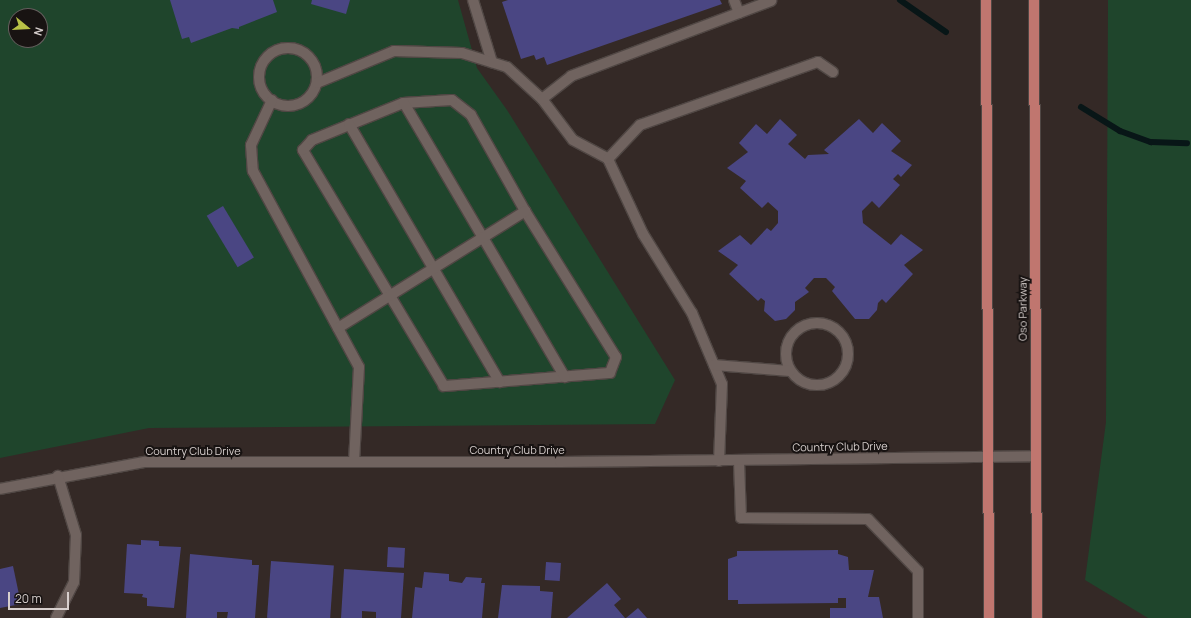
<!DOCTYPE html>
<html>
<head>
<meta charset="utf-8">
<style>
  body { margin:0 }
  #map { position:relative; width:1191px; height:618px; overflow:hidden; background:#342926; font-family:Manrope,sans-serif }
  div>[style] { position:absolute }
  .green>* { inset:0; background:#1f452c }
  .stream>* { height:6px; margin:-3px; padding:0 3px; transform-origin:3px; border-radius:3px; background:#081617 }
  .building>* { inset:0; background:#4a4683; transform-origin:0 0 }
  .roads { filter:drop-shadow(1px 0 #504744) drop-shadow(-1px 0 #504744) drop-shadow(0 1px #504744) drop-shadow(0 -1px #504744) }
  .minor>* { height:10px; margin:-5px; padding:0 5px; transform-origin:5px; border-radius:5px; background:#70635f }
  .minor>.ring { margin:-5px; padding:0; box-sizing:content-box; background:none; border:10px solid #70635f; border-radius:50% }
  .major>* { height:10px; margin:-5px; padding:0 5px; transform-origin:5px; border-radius:5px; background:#c0766f }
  span { translate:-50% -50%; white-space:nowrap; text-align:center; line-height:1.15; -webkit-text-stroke:4px #181312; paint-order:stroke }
  .street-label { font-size:11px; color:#d7cfcd }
  .north { position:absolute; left:8px; top:8px; width:40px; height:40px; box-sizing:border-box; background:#181312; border:1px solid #645e5d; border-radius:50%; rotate:108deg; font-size:11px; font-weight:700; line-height:16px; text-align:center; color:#d7cfcd }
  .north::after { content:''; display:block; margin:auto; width:14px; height:18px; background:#b8c146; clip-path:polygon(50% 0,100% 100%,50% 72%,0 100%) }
  .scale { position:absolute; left:8px; top:592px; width:61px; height:18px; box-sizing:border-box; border:2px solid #d7cfcd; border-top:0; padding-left:5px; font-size:12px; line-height:14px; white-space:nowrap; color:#d7cfcd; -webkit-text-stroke:3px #181312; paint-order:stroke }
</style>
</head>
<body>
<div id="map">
  <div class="green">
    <i style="clip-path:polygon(evenodd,0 0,458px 0,477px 68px,507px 110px,675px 380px,655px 424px,149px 428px,0 458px,0 0,16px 16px,40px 16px,40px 40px,16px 40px,16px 16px)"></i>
    <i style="clip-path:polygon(1108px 0,1191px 0,1191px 618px,1148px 618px,1085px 580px,1106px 422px)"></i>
  </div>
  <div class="stream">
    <i style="left:900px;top:0;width:56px;rotate:34.8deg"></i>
    <i style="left:1081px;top:107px;width:46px;rotate:31.6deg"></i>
    <i style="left:1120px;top:131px;width:33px;rotate:20deg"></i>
    <i style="left:1151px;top:142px;width:36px;rotate:2deg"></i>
  </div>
  <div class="building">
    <i style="clip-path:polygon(170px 0,273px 0,277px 12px,239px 27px,239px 29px,232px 28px,191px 43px,189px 37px,182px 39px)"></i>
    <i style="clip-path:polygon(312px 0,350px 0,346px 14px,311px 4px)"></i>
    <i style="clip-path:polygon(508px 0,720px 0,722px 4px,547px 65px,544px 57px,536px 60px,534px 55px,521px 59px,502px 2px)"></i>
    <i style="clip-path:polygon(780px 119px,797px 135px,788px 144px,805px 159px,808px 155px,829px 154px,824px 150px,859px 119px,873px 133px,882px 123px,901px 141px,891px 151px,912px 165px,901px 177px,898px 174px,893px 179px,900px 185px,879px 208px,872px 201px,862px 211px,863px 223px,891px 245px,901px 234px,923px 250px,904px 265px,913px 274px,886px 303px,882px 299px,878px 303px,877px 310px,869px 319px,855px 319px,832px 291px,835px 287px,826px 278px,814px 278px,805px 288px,809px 292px,795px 302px,795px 310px,786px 319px,775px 321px,764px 311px,765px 301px,761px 298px,758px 301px,729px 274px,738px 265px,718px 251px,740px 235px,751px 245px,767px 228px,771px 231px,778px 223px,778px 211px,768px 202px,762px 208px,740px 188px,746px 181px,727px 168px,748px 152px,739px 143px,756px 124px,767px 134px)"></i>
    <i style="left:223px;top:206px;width:60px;height:19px;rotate:59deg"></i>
    <i style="clip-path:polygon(141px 540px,159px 541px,159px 546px,181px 547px,174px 608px,147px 606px,147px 598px,142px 597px,143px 594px,124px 593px,127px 544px,141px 545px)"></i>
    <i style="left:388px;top:547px;width:17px;height:20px;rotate:3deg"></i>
    <i style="clip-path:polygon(838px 550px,838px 554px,848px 557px,849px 570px,874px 570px,868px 597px,879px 597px,883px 618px,830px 618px,830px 608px,846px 608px,846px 598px,838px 598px,838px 603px,738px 604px,738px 600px,728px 600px,728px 559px,737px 556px,737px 551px)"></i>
    <i style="clip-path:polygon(190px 554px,252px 560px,252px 565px,259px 565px,255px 618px,227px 618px,228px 612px,217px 612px,217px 618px,186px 618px)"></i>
    <i style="left:271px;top:561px;width:63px;height:57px;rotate:4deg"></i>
    <i style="left:546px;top:562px;width:15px;height:18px;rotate:4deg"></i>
    <i style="clip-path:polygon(13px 566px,21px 604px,0 608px,0 569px)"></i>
    <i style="clip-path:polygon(344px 569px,404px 573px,401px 618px,376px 618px,376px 612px,362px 611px,362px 618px,341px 618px)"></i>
    <i style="clip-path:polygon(424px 572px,449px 574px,449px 581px,462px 583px,466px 577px,482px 578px,481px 583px,485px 583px,482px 618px,412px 618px,415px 587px,422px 588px)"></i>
    <i style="clip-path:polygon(607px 583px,621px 599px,614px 605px,625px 618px,567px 618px)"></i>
    <i style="clip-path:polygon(502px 585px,540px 586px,540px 591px,553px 592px,551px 618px,498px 618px)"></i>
    <i style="clip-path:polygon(638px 608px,647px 618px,626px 618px)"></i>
  </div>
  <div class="roads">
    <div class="minor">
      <i style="left:473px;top:0;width:65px;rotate:73deg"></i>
      <i style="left:734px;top:0;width:14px;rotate:69deg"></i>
      <i class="ring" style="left:259px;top:48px;width:48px;height:48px"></i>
      <i style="left:317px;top:83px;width:83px;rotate:-22.6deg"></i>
      <i style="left:394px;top:51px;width:68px;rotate:1.7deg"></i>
      <i style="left:462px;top:53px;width:47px;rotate:17.3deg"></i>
      <i style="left:507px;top:67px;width:47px;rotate:42.4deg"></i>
      <i style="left:542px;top:99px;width:51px;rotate:52.9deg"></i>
      <i style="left:573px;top:140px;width:40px;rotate:28deg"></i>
      <i style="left:608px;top:159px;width:83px;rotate:65deg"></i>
      <i style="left:643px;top:234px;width:93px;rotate:58.2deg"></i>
      <i style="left:692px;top:313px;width:77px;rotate:67.1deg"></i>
      <i style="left:722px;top:384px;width:77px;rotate:92.2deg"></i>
      <i style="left:542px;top:99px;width:37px;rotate:-38deg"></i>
      <i style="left:571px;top:76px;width:214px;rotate:-20.6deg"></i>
      <i style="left:272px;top:100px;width:50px;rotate:115deg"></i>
      <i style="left:251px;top:145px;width:26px;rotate:86deg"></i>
      <i style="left:253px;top:171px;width:223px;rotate:61.6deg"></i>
      <i style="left:359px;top:367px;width:95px;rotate:93deg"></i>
      <i style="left:452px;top:100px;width:24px;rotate:38deg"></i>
      <i style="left:471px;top:115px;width:110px;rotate:60.6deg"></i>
      <i style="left:525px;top:211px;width:172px;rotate:58.1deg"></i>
      <i style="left:616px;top:357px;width:17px;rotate:111deg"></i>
      <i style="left:610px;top:373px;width:167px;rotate:175.5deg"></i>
      <i style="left:444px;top:386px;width:275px;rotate:-120.9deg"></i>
      <i style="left:303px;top:150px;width:13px;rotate:-48deg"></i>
      <i style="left:312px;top:140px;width:98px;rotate:-22.1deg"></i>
      <i style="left:403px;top:103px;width:49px;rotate:-3.5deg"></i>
      <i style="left:404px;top:103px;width:318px;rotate:59.6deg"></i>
      <i style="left:349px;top:124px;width:299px;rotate:59.7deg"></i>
      <i style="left:608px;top:159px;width:47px;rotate:-46.7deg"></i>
      <i style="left:640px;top:125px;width:189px;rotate:-19.5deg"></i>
      <i style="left:818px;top:62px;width:18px;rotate:34deg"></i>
      <i class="ring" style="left:786px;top:323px;width:52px;height:52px"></i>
      <i style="left:338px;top:328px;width:221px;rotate:-32deg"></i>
      <i style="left:714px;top:365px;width:76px;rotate:4.5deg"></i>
      <i style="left:739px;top:461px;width:57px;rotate:88deg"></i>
      <i style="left:741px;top:518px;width:127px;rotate:0.5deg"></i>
      <i style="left:868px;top:519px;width:72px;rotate:46.1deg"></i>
      <i style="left:918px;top:571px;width:47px;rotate:90deg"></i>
      <i style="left:0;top:489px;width:147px;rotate:-10.6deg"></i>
      <i style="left:144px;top:462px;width:416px"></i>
      <i style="left:560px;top:462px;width:476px;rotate:-0.7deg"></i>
      <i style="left:56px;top:618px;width:40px;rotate:-63.4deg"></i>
      <i style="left:74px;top:582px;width:47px;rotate:-87.6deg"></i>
      <i style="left:76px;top:535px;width:62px;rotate:-107deg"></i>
    </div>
    <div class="major">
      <i style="left:986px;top:0;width:618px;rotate:89.72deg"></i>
      <i style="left:1034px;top:0;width:618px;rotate:89.72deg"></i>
    </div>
  </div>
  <div class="street-label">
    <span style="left:1023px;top:309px;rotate:-90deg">Oso Parkway</span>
    <span style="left:840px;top:447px;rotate:-1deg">Country Club Drive</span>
    <span style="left:517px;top:450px">Country Club Drive</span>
    <span style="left:193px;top:451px">Country Club Drive</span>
  </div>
  <div class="north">N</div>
  <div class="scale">20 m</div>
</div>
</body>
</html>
